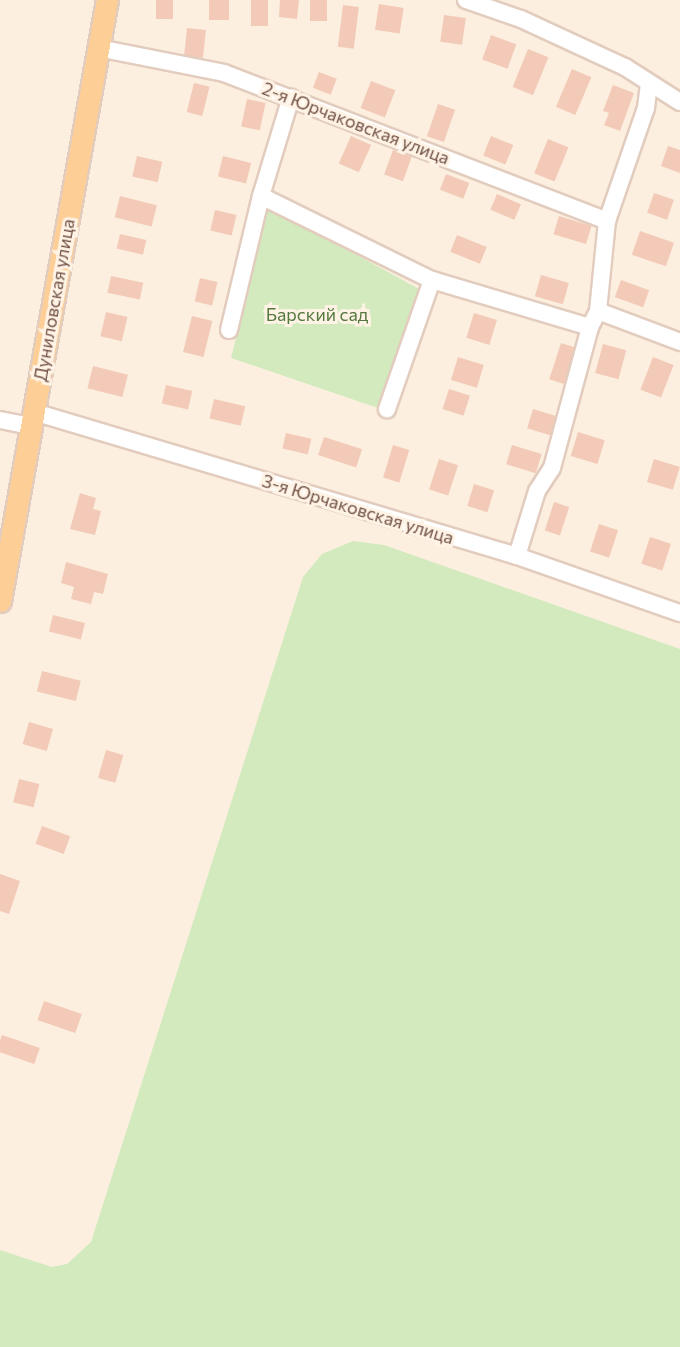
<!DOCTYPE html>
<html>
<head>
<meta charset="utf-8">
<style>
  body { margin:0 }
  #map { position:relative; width:680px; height:1347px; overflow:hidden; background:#fcefdf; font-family:Commissioner,sans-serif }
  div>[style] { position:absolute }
  .green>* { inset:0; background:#d3eabe }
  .building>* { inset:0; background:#f2cab7; transform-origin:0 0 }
  .roads { filter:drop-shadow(2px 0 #e2ccbe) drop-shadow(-2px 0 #e2ccbe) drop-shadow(0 2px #e2ccbe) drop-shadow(0 -2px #e2ccbe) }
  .minor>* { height:16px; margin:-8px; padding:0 8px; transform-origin:8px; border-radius:8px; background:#fff }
  .major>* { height:21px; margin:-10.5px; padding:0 10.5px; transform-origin:10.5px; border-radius:10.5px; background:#fdce96 }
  span { translate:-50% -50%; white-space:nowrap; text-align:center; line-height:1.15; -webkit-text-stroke:6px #fff3e6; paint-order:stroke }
  .street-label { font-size:18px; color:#735347 }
  .park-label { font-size:18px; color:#54793f }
</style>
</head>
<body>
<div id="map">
  <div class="green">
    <i style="clip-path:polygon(269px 207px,421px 290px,381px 409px,231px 358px)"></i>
    <i style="clip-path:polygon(353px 541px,384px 545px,680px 649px,680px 1347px,0 1347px,0 1250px,52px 1267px,67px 1264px,91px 1242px,303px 577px,322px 554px)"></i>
  </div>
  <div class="building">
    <i style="left:156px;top:0;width:17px;height:19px"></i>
    <i style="left:209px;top:0;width:20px;height:20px"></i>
    <i style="left:251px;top:0;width:17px;height:26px"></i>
    <i style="clip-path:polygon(280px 0,299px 0,297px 19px,279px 17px)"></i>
    <i style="left:310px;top:0;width:17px;height:21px"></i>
    <i style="left:379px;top:4px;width:25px;height:26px;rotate:9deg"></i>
    <i style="left:343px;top:5px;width:16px;height:42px;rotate:7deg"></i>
    <i style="left:444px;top:15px;width:22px;height:27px;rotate:8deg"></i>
    <i style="left:187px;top:28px;width:19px;height:28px;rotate:6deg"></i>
    <i style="left:491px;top:35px;width:27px;height:26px;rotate:20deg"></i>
    <i style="left:528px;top:49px;width:22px;height:41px;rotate:22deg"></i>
    <i style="left:572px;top:69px;width:21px;height:41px;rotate:23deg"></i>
    <i style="left:319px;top:72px;width:19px;height:17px;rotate:21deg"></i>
    <i style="left:371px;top:81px;width:26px;height:29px;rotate:21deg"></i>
    <i style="left:194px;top:83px;width:16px;height:30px;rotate:14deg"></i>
    <i style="clip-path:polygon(613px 85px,634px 93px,620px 131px,604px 125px,609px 113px,603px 111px)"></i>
    <i style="left:247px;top:99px;width:19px;height:28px;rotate:12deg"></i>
    <i style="left:438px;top:104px;width:18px;height:34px;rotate:19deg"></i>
    <i style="left:351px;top:136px;width:22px;height:30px;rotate:24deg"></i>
    <i style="left:491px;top:136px;width:24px;height:21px;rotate:22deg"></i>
    <i style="left:548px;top:139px;width:22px;height:37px;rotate:22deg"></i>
    <i style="clip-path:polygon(668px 146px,680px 150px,680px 173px,661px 166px)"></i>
    <i style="left:393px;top:150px;width:20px;height:26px;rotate:20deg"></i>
    <i style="left:137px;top:156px;width:26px;height:21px;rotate:13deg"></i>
    <i style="left:223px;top:156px;width:29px;height:21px;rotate:14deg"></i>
    <i style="left:446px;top:174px;width:25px;height:17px;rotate:21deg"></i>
    <i style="left:654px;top:193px;width:21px;height:21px;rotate:19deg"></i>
    <i style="left:497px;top:194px;width:26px;height:17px;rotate:23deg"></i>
    <i style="left:120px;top:196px;width:38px;height:22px;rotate:14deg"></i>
    <i style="left:215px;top:210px;width:22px;height:21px;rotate:13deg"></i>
    <i style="left:559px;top:216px;width:34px;height:19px;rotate:17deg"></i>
    <i style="left:640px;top:231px;width:36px;height:25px;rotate:19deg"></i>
    <i style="left:120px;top:234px;width:27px;height:15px;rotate:13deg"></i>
    <i style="left:457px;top:235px;width:32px;height:18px;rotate:22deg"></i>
    <i style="left:541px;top:275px;width:29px;height:22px;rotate:16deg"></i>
    <i style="left:111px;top:276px;width:33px;height:17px;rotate:12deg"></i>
    <i style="left:200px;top:278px;width:18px;height:24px;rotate:13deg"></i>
    <i style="left:621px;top:280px;width:30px;height:18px;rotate:20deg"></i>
    <i style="left:106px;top:312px;width:22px;height:25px;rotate:13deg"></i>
    <i style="left:474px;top:313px;width:24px;height:26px;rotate:17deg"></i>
    <i style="left:192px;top:316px;width:21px;height:37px;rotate:14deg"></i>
    <i style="left:561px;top:343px;width:19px;height:38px;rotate:18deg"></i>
    <i style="left:603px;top:344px;width:24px;height:30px;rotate:15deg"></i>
    <i style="left:458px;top:357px;width:27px;height:24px;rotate:17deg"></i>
    <i style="left:653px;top:357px;width:22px;height:35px;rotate:21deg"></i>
    <i style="left:93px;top:366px;width:36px;height:23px;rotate:14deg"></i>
    <i style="left:166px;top:385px;width:27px;height:19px;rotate:13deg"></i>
    <i style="left:449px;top:389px;width:22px;height:21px;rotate:18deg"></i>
    <i style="left:214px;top:399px;width:32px;height:20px;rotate:13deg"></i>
    <i style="left:533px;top:409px;width:24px;height:20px;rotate:17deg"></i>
    <i style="left:578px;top:432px;width:28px;height:25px;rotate:17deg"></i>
    <i style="left:286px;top:433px;width:26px;height:16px;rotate:13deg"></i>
    <i style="left:324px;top:437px;width:40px;height:19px;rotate:18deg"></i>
    <i style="left:393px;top:445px;width:17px;height:34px;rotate:17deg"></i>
    <i style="left:512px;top:445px;width:31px;height:20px;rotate:17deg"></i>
    <i style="left:439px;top:459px;width:20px;height:32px;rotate:18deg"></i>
    <i style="left:654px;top:459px;width:27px;height:24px;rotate:17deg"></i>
    <i style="left:474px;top:484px;width:21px;height:23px;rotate:17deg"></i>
    <i style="clip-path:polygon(80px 493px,96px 498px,93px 509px,101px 511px,95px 535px,70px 529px)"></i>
    <i style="left:554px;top:502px;width:16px;height:30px;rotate:18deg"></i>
    <i style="left:599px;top:524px;width:20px;height:29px;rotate:18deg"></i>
    <i style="left:650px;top:537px;width:22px;height:28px;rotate:18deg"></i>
    <i style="clip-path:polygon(66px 562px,108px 574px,103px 594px,94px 592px,91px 604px,71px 599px,74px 587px,61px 583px)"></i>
    <i style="left:53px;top:615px;width:33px;height:17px;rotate:14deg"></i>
    <i style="left:42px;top:671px;width:40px;height:21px;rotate:14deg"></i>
    <i style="left:29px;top:722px;width:25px;height:23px;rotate:16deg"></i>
    <i style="left:106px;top:750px;width:18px;height:29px;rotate:16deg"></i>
    <i style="left:19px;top:779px;width:21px;height:24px;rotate:14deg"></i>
    <i style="left:42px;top:826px;width:30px;height:19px;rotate:20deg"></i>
    <i style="clip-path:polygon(0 874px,20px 881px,9px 914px,0 911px)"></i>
    <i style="left:44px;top:1001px;width:40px;height:20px;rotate:19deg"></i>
    <i style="left:2px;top:1035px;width:40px;height:17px;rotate:19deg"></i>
  </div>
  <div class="roads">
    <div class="minor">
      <i style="left:466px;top:0;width:58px;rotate:19.1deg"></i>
      <i style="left:521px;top:19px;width:115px;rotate:24.8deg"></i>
      <i style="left:625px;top:67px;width:65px;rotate:32.5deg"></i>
      <i style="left:98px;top:48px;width:128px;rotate:11.2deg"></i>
      <i style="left:224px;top:73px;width:411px;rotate:21.1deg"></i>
      <i style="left:261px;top:196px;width:191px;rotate:26.2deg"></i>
      <i style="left:432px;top:280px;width:137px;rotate:109.2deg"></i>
      <i style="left:432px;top:280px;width:165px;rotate:16.6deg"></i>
      <i style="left:598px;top:311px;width:88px;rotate:20.7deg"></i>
      <i style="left:229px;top:330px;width:138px;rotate:-76.6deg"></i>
      <i style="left:261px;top:196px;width:103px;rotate:-73.1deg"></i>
      <i style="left:34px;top:412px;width:504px;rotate:16.6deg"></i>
      <i style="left:517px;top:556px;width:173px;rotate:19.3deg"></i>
      <i style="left:0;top:420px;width:33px;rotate:11deg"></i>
      <i style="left:517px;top:556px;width:68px;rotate:-72.9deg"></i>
      <i style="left:537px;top:491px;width:27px;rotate:-57deg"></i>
      <i style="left:552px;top:468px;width:146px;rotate:-74.9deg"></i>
      <i style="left:590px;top:327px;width:18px;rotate:-63deg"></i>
      <i style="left:598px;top:311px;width:90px;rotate:-84.3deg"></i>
      <i style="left:607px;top:221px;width:120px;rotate:-71deg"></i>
      <i style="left:646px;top:108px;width:23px;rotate:-83deg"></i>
    </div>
    <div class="major">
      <i style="left:0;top:601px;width:610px;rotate:-79.91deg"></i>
    </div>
  </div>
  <div class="street-label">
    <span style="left:356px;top:123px;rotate:21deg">2-я Юрчаковская улица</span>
    <span style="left:54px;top:300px;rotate:-80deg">Дуниловская улица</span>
    <span style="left:358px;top:509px;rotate:17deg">3-я Юрчаковская улица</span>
  </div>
  <div class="park-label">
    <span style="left:317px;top:314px">Барский сад</span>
  </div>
</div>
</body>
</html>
